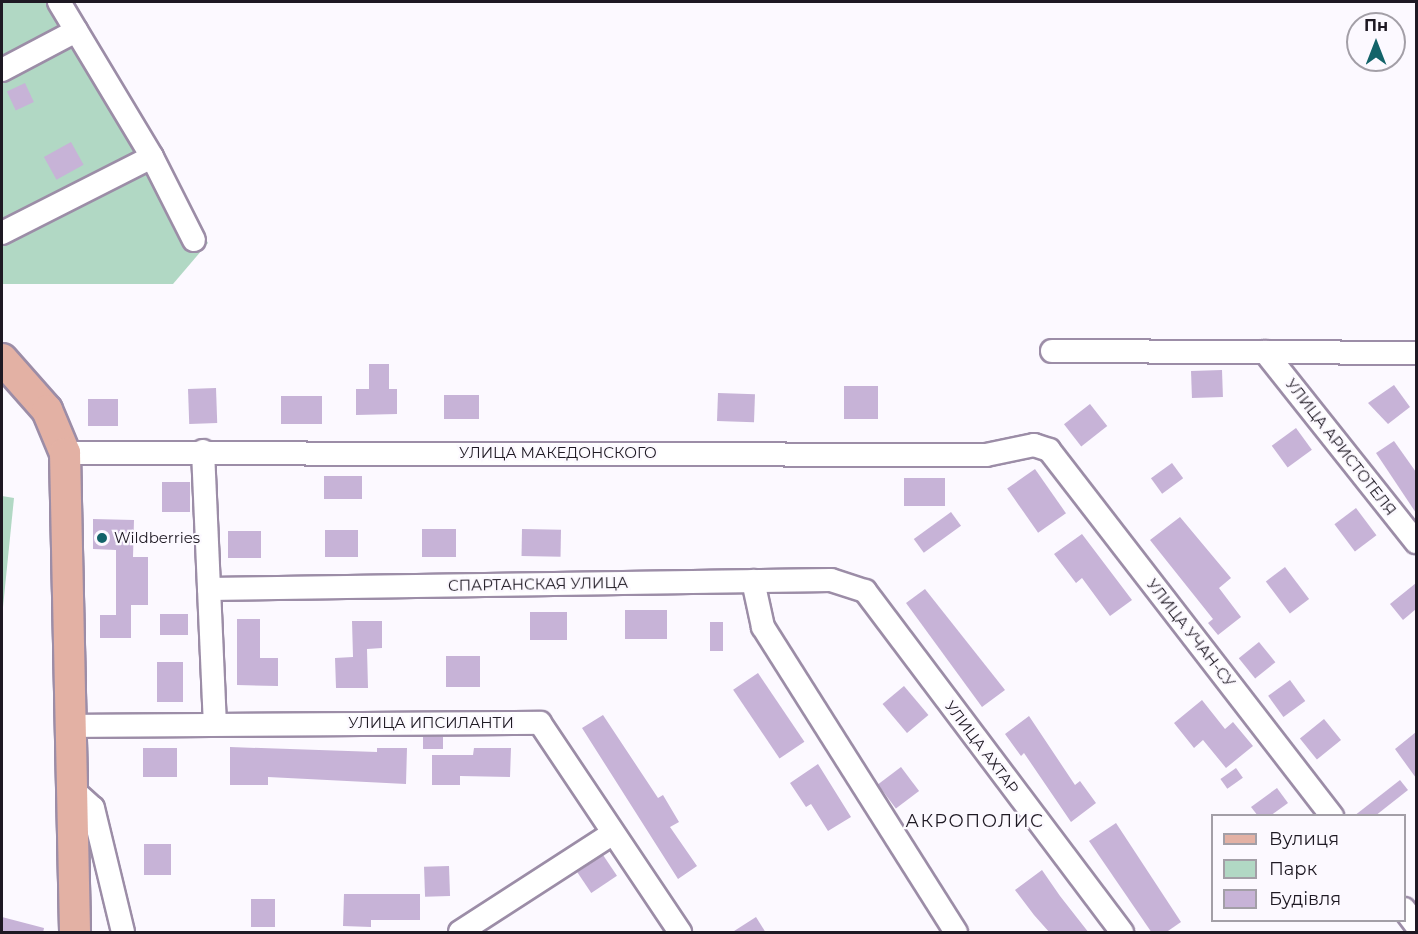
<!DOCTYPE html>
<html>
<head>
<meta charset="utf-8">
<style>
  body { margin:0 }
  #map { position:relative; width:1418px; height:934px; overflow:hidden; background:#fcf9ff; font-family:Montserrat,sans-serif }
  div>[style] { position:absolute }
  .green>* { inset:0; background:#b1d8c4 }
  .building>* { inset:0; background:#c7b3d7; transform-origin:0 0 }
  .roads { filter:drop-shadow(2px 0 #9c8da7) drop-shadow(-2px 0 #9c8da7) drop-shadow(0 2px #9c8da7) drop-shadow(0 -2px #9c8da7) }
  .minor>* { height:22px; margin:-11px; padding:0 11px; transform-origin:11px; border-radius:11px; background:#fff }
  .major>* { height:30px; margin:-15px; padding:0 15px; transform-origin:15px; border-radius:15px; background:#e3b1a4 }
  .dots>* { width:16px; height:16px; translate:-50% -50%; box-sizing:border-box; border:3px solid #fcf9ff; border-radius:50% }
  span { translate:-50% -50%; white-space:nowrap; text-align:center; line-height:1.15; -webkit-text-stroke:4.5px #fcf9ff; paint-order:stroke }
  .street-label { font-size:15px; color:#1e1923 }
  .poi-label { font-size:15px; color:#1e1923 }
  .left { translate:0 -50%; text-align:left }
  .quarter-label { font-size:18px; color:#1e1923; letter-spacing:1.5px }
  .frame { position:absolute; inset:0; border:3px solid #1e1923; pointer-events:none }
  .legend { position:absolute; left:1211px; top:814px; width:195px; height:108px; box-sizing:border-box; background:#fcf9ff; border:2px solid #a39fa7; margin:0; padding:8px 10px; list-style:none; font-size:18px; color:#1e1923 }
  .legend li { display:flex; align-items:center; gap:12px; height:30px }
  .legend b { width:30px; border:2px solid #a39fa7 }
  .north { position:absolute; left:1346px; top:12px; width:60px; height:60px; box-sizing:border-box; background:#fcf9ff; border:2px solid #a39fa7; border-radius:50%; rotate:0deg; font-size:16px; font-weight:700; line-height:24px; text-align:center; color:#1e1923 }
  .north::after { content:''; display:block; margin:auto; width:21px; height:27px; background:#136369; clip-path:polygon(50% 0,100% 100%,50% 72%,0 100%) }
</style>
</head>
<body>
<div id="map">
  <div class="green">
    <i style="clip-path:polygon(2px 2px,75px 2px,208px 243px,173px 284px,2px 284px)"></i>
    <i style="clip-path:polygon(2px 496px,14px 498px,2px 617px)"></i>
  </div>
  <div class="building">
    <i style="left:25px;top:83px;width:21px;height:20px;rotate:65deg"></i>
    <i style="left:71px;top:142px;width:26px;height:31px;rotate:61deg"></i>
    <i style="clip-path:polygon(369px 364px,389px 364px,389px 389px,397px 389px,397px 414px,356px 415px,356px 389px,369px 389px)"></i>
    <i style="left:1222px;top:370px;width:27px;height:31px;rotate:88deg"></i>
    <i style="clip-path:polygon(1394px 385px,1410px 407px,1388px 424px,1368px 403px)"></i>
    <i style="left:844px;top:386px;width:34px;height:33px"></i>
    <i style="left:216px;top:388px;width:35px;height:28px;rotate:88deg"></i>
    <i style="left:718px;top:393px;width:37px;height:28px;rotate:2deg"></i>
    <i style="left:444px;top:395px;width:35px;height:24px"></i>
    <i style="left:322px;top:396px;width:28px;height:41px;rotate:90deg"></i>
    <i style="left:88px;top:399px;width:30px;height:27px"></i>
    <i style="left:1090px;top:404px;width:28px;height:33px;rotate:52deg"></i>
    <i style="left:1296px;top:428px;width:27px;height:30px;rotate:54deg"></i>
    <i style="clip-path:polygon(1394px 441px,1416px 472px,1416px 513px,1376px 453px)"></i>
    <i style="left:1172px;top:463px;width:19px;height:26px;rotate:54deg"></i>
    <i style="left:1035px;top:469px;width:54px;height:34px;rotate:55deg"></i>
    <i style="left:324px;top:476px;width:38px;height:23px"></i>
    <i style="left:904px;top:478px;width:41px;height:28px"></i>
    <i style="left:162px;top:482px;width:28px;height:30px"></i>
    <i style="left:1356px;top:508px;width:34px;height:27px;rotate:53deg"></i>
    <i style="left:951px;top:512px;width:17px;height:46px;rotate:54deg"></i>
    <i style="clip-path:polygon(1180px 517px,1231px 578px,1219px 588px,1241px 617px,1218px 635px,1208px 623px,1213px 619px,1150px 540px)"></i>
    <i style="clip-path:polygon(93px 519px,134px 520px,133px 557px,148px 557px,148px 605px,131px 605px,131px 638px,100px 638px,100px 615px,116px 615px,116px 550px,93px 549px)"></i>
    <i style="left:422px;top:529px;width:34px;height:28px"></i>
    <i style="left:522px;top:529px;width:39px;height:27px;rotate:1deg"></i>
    <i style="left:325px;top:530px;width:33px;height:27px"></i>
    <i style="left:228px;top:531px;width:33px;height:27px"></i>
    <i style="clip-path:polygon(1082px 534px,1132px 600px,1110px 616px,1082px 578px,1076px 583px,1054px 554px)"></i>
    <i style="left:1285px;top:567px;width:40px;height:24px;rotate:53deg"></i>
    <i style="clip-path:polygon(1416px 583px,1416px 609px,1403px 620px,1390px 604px)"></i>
    <i style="clip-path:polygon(925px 589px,1005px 690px,982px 707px,906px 603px)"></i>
    <i style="left:625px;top:610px;width:42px;height:29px"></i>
    <i style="left:530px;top:612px;width:37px;height:28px"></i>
    <i style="left:160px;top:614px;width:28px;height:21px"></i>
    <i style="clip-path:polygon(237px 619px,260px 619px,260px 658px,278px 658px,278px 686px,237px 685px)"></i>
    <i style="clip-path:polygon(352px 621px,382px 621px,382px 648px,367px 649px,368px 688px,336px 688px,335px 658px,353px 657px)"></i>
    <i style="left:710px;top:622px;width:13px;height:29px"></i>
    <i style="left:1259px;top:642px;width:26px;height:26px;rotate:51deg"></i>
    <i style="left:446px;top:656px;width:34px;height:31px"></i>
    <i style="left:157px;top:662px;width:26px;height:40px"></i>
    <i style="left:758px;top:673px;width:83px;height:30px;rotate:56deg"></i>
    <i style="left:1290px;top:680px;width:26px;height:27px;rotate:54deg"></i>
    <i style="left:904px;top:686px;width:38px;height:28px;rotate:50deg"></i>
    <i style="clip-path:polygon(1202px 700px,1225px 729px,1233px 722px,1253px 746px,1226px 768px,1203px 740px,1194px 748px,1174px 723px)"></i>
    <i style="clip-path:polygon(603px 715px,658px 798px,663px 795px,679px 822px,670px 827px,697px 866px,678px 879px,582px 728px)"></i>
    <i style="clip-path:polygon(1029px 716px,1075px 785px,1080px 781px,1096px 803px,1071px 822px,1024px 753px,1021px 756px,1005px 734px)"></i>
    <i style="left:1324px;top:719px;width:27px;height:31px;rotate:51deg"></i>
    <i style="clip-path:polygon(1416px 732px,1416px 778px,1395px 749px)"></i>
    <i style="left:423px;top:737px;width:20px;height:12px"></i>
    <i style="clip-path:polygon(230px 747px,377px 752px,377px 748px,407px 748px,406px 784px,268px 777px,268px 785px,230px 785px)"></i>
    <i style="left:143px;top:748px;width:34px;height:29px"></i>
    <i style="clip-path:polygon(474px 748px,511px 748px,510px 777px,460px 776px,460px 785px,432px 785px,432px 755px,473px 755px)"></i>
    <i style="clip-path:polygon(818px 764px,851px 817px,828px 831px,811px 804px,806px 807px,790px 783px)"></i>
    <i style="left:901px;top:767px;width:30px;height:29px;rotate:53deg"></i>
    <i style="left:1236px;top:768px;width:12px;height:19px;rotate:55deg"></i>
    <i style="clip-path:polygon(1400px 780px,1408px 790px,1375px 816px,1354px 816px)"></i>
    <i style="clip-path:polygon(1277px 788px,1288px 803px,1270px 816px,1258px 816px,1251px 807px)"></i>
    <i style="clip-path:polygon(1116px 823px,1181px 922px,1165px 933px,1152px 933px,1089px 841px)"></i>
    <i style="left:144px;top:844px;width:27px;height:31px"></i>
    <i style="left:603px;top:855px;width:25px;height:31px;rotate:56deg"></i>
    <i style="left:449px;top:866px;width:30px;height:25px;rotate:88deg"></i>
    <i style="clip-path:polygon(1042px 870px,1060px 896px,1089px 933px,1050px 933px,1034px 915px,1015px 890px)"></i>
    <i style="clip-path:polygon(344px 894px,420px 894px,420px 920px,371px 920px,371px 927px,343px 926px)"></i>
    <i style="left:251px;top:899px;width:24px;height:28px"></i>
    <i style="clip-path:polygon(2px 917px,44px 928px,43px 933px,2px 933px)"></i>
    <i style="clip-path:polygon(756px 917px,766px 933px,731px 933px)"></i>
  </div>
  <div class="roads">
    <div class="minor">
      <i style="left:59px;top:2px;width:181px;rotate:59deg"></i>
      <i style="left:152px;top:157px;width:93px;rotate:63.2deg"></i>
      <i style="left:2px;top:70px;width:84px;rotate:-27.8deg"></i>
      <i style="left:2px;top:233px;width:168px;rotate:-26.9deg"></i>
      <i style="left:1052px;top:351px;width:364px;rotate:0.3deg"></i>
      <i style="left:1265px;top:352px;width:243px;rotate:51.5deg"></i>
      <i style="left:203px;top:451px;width:272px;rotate:87.5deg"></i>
      <i style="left:65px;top:453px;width:921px;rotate:0.12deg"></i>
      <i style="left:986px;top:455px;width:49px;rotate:-11.8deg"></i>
      <i style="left:1034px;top:445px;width:16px;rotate:18deg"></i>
      <i style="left:1049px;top:450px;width:463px;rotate:52.3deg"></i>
      <i style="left:753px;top:581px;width:47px;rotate:77.7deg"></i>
      <i style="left:763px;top:627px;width:361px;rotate:57.7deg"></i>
      <i style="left:209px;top:589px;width:622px;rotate:-0.83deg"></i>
      <i style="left:831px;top:580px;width:36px;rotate:18deg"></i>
      <i style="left:865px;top:591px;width:427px;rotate:53deg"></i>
      <i style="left:71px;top:726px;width:469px;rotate:-0.4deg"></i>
      <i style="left:540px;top:723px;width:252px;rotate:56.2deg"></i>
      <i style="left:74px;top:791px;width:25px;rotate:42deg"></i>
      <i style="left:93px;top:808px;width:128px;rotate:76.4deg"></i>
      <i style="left:1404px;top:909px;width:20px;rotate:53deg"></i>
      <i style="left:460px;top:932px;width:182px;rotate:-32.9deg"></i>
    </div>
    <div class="major">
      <i style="left:2px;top:359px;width:68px;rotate:48.6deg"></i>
      <i style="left:47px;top:410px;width:47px;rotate:67.3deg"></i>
      <i style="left:65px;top:453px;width:479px;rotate:88.8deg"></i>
    </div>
  </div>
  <div class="dots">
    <i style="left:102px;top:538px;background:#136369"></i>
  </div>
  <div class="street-label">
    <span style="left:1341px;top:447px;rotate:52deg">УЛИЦА АРИСТОТЕЛЯ</span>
    <span style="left:558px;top:453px">УЛИЦА МАКЕДОНСКОГО</span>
    <span style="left:538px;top:584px;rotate:-1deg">СПАРТАНСКАЯ УЛИЦА</span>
    <span style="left:1191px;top:633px;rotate:52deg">УЛИЦА УЧАН-СУ</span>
    <span style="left:431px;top:723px">УЛИЦА ИПСИЛАНТИ</span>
    <span style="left:982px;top:747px;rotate:53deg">УЛИЦА АХТАР</span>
  </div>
  <div class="poi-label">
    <span class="left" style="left:114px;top:538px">Wildberries</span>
  </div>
  <div class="quarter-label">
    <span style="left:975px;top:821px">АКРОПОЛИС</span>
  </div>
  <div class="frame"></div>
  <ul class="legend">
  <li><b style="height:8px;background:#e3b1a4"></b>Вулиця</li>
  <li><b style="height:16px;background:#b1d8c4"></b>Парк</li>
  <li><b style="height:16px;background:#c7b3d7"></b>Будівля</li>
  </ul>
  <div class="north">Пн</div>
</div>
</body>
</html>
